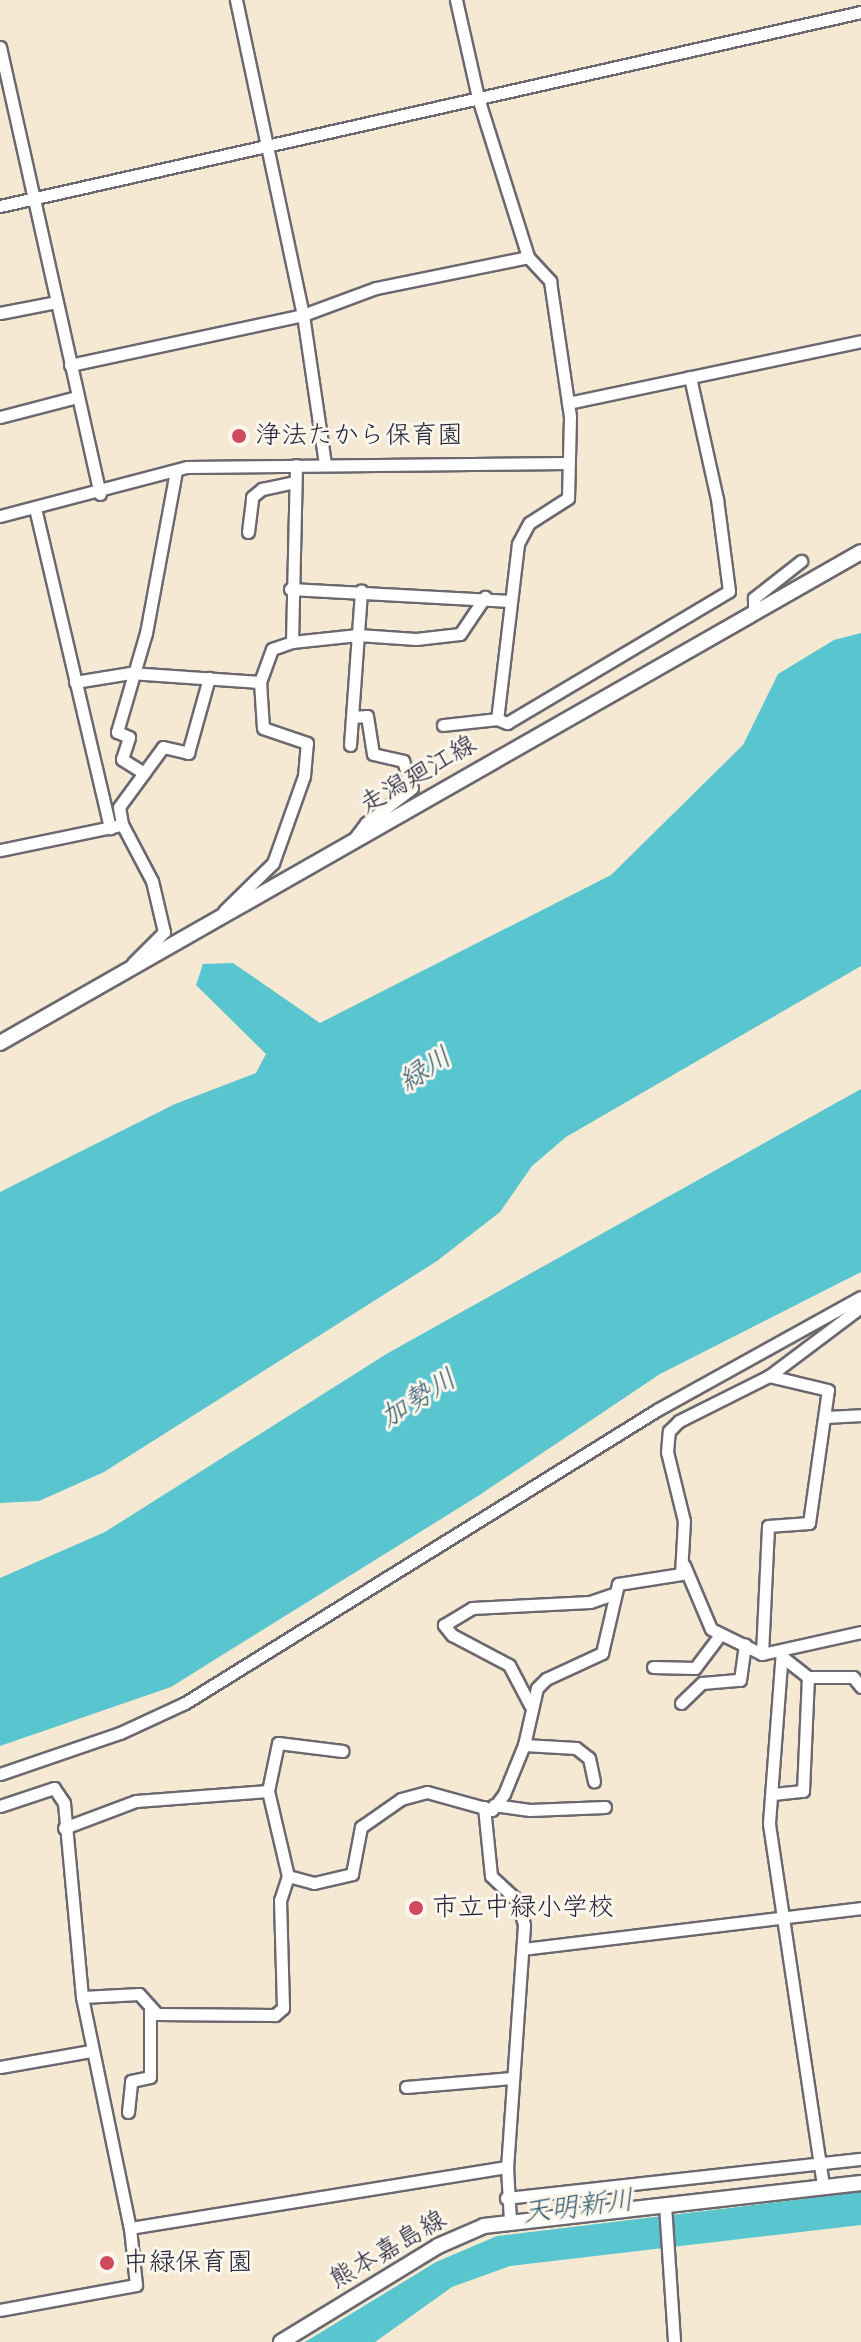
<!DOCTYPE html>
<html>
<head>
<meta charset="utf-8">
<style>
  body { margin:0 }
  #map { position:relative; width:861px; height:2342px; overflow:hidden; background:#f6e9d3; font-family:"Comic Neue","Klee One",sans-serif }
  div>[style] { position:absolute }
  .water>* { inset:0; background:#58c5cf }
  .roads { filter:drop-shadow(2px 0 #6c6870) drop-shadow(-2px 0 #6c6870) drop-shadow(0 2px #6c6870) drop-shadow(0 -2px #6c6870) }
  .minor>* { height:11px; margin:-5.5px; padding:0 5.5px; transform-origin:5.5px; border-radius:5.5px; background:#fff }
  .major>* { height:14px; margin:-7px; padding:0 7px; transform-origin:7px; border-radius:7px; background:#fff }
  .dots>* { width:22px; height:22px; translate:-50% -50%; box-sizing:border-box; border:4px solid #fbf7ec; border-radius:50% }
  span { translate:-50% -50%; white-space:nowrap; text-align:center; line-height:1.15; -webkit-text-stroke:6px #fbf7ec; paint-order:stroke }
  .poi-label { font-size:26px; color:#22223b }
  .left { translate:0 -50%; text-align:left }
  .street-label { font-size:26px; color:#22223b }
  .water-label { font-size:28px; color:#355b6f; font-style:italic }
</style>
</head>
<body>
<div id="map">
  <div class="water">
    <i style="clip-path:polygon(861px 633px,861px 966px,566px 1137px,532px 1166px,500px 1212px,437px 1261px,104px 1472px,39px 1501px,0 1503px,0 1192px,175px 1104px,256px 1073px,266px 1054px,196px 985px,203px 964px,233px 963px,320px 1023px,611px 875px,743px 745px,778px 674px,834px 640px)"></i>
    <i style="clip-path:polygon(861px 1089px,861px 1272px,660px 1374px,478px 1496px,171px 1687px,0 1746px,0 1578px,105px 1532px,388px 1353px)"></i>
    <i style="clip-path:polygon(861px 2192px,861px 2225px,510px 2266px,452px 2287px,375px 2342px,305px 2342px,436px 2262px,497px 2236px)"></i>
  </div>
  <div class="roads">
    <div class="minor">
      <i style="left:236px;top:0;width:322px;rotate:78deg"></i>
      <i style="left:303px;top:315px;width:151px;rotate:81.6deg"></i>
      <i style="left:456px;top:0;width:100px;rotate:77.3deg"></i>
      <i style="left:478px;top:98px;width:167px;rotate:72.5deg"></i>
      <i style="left:528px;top:257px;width:33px;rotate:47deg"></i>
      <i style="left:550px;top:281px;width:137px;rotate:81.6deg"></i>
      <i style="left:570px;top:417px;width:81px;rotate:91.4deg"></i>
      <i style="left:568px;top:498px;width:46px;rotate:147.3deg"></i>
      <i style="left:529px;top:523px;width:24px;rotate:118deg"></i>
      <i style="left:518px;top:544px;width:176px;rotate:96.8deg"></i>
      <i style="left:497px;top:719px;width:11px;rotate:22deg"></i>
      <i style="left:507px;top:723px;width:258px;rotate:-30.7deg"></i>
      <i style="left:729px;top:591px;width:93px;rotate:-97.4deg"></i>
      <i style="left:717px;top:499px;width:125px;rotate:-102.5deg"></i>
      <i style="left:0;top:47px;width:458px;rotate:77.4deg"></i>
      <i style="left:0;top:206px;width:883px;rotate:-12.7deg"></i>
      <i style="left:0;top:313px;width:57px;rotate:-11.1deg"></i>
      <i style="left:70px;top:365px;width:238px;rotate:-12.1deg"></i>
      <i style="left:303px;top:315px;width:78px;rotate:-20.3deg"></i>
      <i style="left:376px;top:288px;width:155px;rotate:-11.5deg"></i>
      <i style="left:568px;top:403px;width:299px;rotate:-11.9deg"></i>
      <i style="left:0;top:417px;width:80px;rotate:-14.6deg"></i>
      <i style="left:35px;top:508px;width:329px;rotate:76.8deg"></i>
      <i style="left:0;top:516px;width:193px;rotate:-14.7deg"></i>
      <i style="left:187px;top:467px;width:380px;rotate:-0.6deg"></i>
      <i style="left:248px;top:532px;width:35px;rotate:-83deg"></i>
      <i style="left:252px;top:497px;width:13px;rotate:-39deg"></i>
      <i style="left:262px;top:489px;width:33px;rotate:-12deg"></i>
      <i style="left:290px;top:589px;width:221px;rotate:3.1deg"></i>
      <i style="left:754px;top:610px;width:12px;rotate:-90deg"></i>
      <i style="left:754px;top:598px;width:60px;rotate:-38.2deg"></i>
      <i style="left:292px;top:642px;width:177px;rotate:-88.7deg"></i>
      <i style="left:75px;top:682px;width:56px;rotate:-9.3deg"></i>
      <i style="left:130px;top:673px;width:130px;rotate:4deg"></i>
      <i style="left:353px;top:717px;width:14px;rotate:-4deg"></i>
      <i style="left:367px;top:716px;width:38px;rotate:81deg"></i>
      <i style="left:373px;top:754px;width:31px;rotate:13deg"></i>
      <i style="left:403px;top:761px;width:28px;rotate:72deg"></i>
      <i style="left:412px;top:788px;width:58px;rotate:142.7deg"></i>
      <i style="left:366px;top:823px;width:20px;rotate:127deg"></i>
      <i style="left:443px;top:725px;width:54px;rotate:-6.3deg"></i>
      <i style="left:350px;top:745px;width:155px;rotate:-85.9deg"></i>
      <i style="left:144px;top:773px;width:26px;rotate:-148deg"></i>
      <i style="left:122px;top:759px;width:23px;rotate:-72deg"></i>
      <i style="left:129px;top:737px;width:13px;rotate:-157deg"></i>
      <i style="left:117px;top:732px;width:103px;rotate:-73.7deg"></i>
      <i style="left:146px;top:633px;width:165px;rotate:-79.5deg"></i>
      <i style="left:0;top:850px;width:119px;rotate:-11.6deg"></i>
      <i style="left:224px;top:911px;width:69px;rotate:-44.4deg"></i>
      <i style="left:273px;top:863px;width:92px;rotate:-70.4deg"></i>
      <i style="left:304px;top:776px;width:33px;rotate:-85deg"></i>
      <i style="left:307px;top:743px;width:46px;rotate:-161.2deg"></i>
      <i style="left:263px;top:728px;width:46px;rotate:-93.7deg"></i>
      <i style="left:260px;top:682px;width:35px;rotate:-70deg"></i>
      <i style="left:272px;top:649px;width:21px;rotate:-19deg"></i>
      <i style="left:292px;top:642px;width:66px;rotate:-6.1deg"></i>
      <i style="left:358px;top:635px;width:58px;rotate:3.9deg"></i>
      <i style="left:416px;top:639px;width:44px;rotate:-6.5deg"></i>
      <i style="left:460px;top:634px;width:45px;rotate:-56deg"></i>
      <i style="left:133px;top:963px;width:44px;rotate:-45deg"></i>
      <i style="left:164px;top:932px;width:52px;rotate:-103.2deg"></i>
      <i style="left:152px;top:881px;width:64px;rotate:-117.8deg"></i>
      <i style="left:122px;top:824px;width:17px;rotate:-100deg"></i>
      <i style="left:119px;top:807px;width:74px;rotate:-53.7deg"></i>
      <i style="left:163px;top:747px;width:26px;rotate:13deg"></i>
      <i style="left:188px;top:753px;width:78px;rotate:-74.4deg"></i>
      <i style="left:826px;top:1417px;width:35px;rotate:-3deg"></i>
      <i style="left:684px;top:1565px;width:69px;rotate:67.1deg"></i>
      <i style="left:711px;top:1629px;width:57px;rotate:26.1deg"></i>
      <i style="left:762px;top:1654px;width:101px;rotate:-12.5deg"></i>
      <i style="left:782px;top:1650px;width:174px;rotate:94.3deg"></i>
      <i style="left:769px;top:1824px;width:367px;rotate:81.5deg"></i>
      <i style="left:762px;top:1654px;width:128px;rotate:-87.3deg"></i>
      <i style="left:768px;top:1526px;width:41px;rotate:-4.2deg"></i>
      <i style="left:809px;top:1523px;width:134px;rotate:-81.9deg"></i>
      <i style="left:828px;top:1390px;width:61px;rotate:-166.7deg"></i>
      <i style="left:653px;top:1667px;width:42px;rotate:1.4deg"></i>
      <i style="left:695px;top:1668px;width:41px;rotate:-52.9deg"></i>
      <i style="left:808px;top:1677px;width:45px"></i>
      <i style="left:853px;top:1677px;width:13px;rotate:51deg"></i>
      <i style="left:681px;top:1703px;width:29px;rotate:-44deg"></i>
      <i style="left:702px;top:1683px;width:38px;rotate:-5deg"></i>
      <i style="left:740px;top:1680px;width:36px;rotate:-82deg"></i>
      <i style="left:530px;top:1705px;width:45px;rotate:-117.7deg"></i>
      <i style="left:509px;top:1665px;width:64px;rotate:-152.2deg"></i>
      <i style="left:452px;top:1635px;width:13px;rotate:-129deg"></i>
      <i style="left:444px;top:1625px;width:33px;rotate:-31deg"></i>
      <i style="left:472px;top:1608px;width:118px;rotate:-2.9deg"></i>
      <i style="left:590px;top:1602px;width:24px;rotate:-19deg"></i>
      <i style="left:524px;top:1745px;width:52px;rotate:3.3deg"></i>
      <i style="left:576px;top:1748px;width:16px;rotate:38deg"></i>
      <i style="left:589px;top:1758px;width:24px;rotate:78deg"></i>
      <i style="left:0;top:1774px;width:127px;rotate:-18.9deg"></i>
      <i style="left:120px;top:1733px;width:72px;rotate:-24.8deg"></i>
      <i style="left:185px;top:1703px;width:556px;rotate:-31.83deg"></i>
      <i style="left:657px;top:1410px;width:233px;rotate:-29deg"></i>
      <i style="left:268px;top:1791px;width:49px;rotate:-78.2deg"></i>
      <i style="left:278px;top:1743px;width:65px;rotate:7deg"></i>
      <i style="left:773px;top:1794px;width:30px;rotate:-6deg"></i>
      <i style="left:803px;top:1791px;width:114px;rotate:-87.5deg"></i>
      <i style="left:808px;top:1677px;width:33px;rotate:-142deg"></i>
      <i style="left:494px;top:1805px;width:36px;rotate:8deg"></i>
      <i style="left:530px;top:1810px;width:75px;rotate:-2.3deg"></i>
      <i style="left:0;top:1806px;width:57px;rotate:-18.4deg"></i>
      <i style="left:54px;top:1788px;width:18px;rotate:56deg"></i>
      <i style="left:64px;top:1803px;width:195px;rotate:84.7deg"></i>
      <i style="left:82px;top:1997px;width:236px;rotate:78.3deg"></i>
      <i style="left:130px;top:2228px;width:57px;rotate:84deg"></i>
      <i style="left:136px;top:2285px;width:138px;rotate:169.6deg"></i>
      <i style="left:484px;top:1807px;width:69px;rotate:84.2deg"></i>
      <i style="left:491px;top:1876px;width:35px;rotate:43deg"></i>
      <i style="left:517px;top:1900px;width:26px;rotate:74deg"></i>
      <i style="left:524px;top:1925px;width:243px;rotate:94deg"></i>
      <i style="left:507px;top:2167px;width:54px;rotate:86.8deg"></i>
      <i style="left:64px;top:1828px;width:77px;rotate:-20.6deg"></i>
      <i style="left:136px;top:1801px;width:132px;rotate:-4.3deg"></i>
      <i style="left:268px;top:1791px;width:87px;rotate:76.8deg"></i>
      <i style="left:288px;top:1876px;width:25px;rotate:108deg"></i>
      <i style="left:280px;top:1900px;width:108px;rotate:88.4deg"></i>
      <i style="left:283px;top:2008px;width:11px;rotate:139deg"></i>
      <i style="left:275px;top:2015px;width:118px;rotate:-179.5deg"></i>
      <i style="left:157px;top:2014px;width:27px;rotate:-132deg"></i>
      <i style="left:139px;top:1994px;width:57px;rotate:177deg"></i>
      <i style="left:288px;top:1876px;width:27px;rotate:15deg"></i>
      <i style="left:314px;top:1883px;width:39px;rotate:-13deg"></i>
      <i style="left:352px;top:1874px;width:48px;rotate:-79.2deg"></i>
      <i style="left:361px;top:1827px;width:49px;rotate:-35deg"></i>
      <i style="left:401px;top:1799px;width:27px;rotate:-15deg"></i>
      <i style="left:427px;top:1792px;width:67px;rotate:15.5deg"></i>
      <i style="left:492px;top:1810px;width:20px;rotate:-53deg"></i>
      <i style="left:504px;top:1794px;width:53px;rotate:-67.8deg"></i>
      <i style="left:524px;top:1745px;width:58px;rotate:-77.2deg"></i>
      <i style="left:537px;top:1688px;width:13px;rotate:-45deg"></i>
      <i style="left:546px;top:1679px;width:62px;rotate:-24.9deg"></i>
      <i style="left:602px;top:1653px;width:71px;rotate:-76.9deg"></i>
      <i style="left:618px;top:1584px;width:64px;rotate:-9deg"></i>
      <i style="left:681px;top:1574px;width:53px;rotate:-86.8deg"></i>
      <i style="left:684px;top:1521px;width:71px;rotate:-103.8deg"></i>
      <i style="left:667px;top:1452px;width:21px;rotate:-85deg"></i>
      <i style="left:669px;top:1431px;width:14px;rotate:-45deg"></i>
      <i style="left:679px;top:1421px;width:101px;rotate:-26.6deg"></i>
      <i style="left:769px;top:1376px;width:115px;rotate:-36.9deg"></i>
      <i style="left:523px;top:1949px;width:340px;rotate:-6.9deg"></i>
      <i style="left:0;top:2067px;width:92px;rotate:-10deg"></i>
      <i style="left:406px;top:2087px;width:106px;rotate:-4.9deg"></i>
      <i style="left:128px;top:2112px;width:31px;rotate:-84deg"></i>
      <i style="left:131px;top:2081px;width:19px;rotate:-12deg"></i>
      <i style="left:150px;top:2077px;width:67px;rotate:-90deg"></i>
      <i style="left:506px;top:2198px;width:357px;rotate:-6.3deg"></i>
      <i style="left:665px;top:2205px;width:137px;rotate:86.2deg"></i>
      <i style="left:130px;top:2228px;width:382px;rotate:-9.2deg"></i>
    </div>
    <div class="major">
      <i style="left:0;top:1043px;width:991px;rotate:-29.69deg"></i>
      <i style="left:281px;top:2342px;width:184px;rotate:-31.4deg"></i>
      <i style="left:438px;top:2246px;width:50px;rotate:-23.5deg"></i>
      <i style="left:484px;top:2226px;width:379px;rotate:-6.5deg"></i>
    </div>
  </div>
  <div class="dots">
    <i style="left:239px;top:436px;background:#d1495b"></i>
    <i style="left:416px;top:1908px;background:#d1495b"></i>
    <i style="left:107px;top:2263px;background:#d1495b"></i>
  </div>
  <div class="poi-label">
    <span class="left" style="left:255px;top:436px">浄法たから保育園</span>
    <span class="left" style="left:432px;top:1908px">市立中緑小学校</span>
    <span class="left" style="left:123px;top:2263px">中緑保育園</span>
  </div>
  <div class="street-label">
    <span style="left:418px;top:775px;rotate:-30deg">走潟廻江線</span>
    <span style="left:388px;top:2250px;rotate:-30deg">熊本嘉島線</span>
  </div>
  <div class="water-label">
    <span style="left:425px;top:1069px;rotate:-33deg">緑川</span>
    <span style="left:418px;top:1398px;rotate:-32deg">加勢川</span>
    <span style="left:578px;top:2206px;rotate:-7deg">天明新川</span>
  </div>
</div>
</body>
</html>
